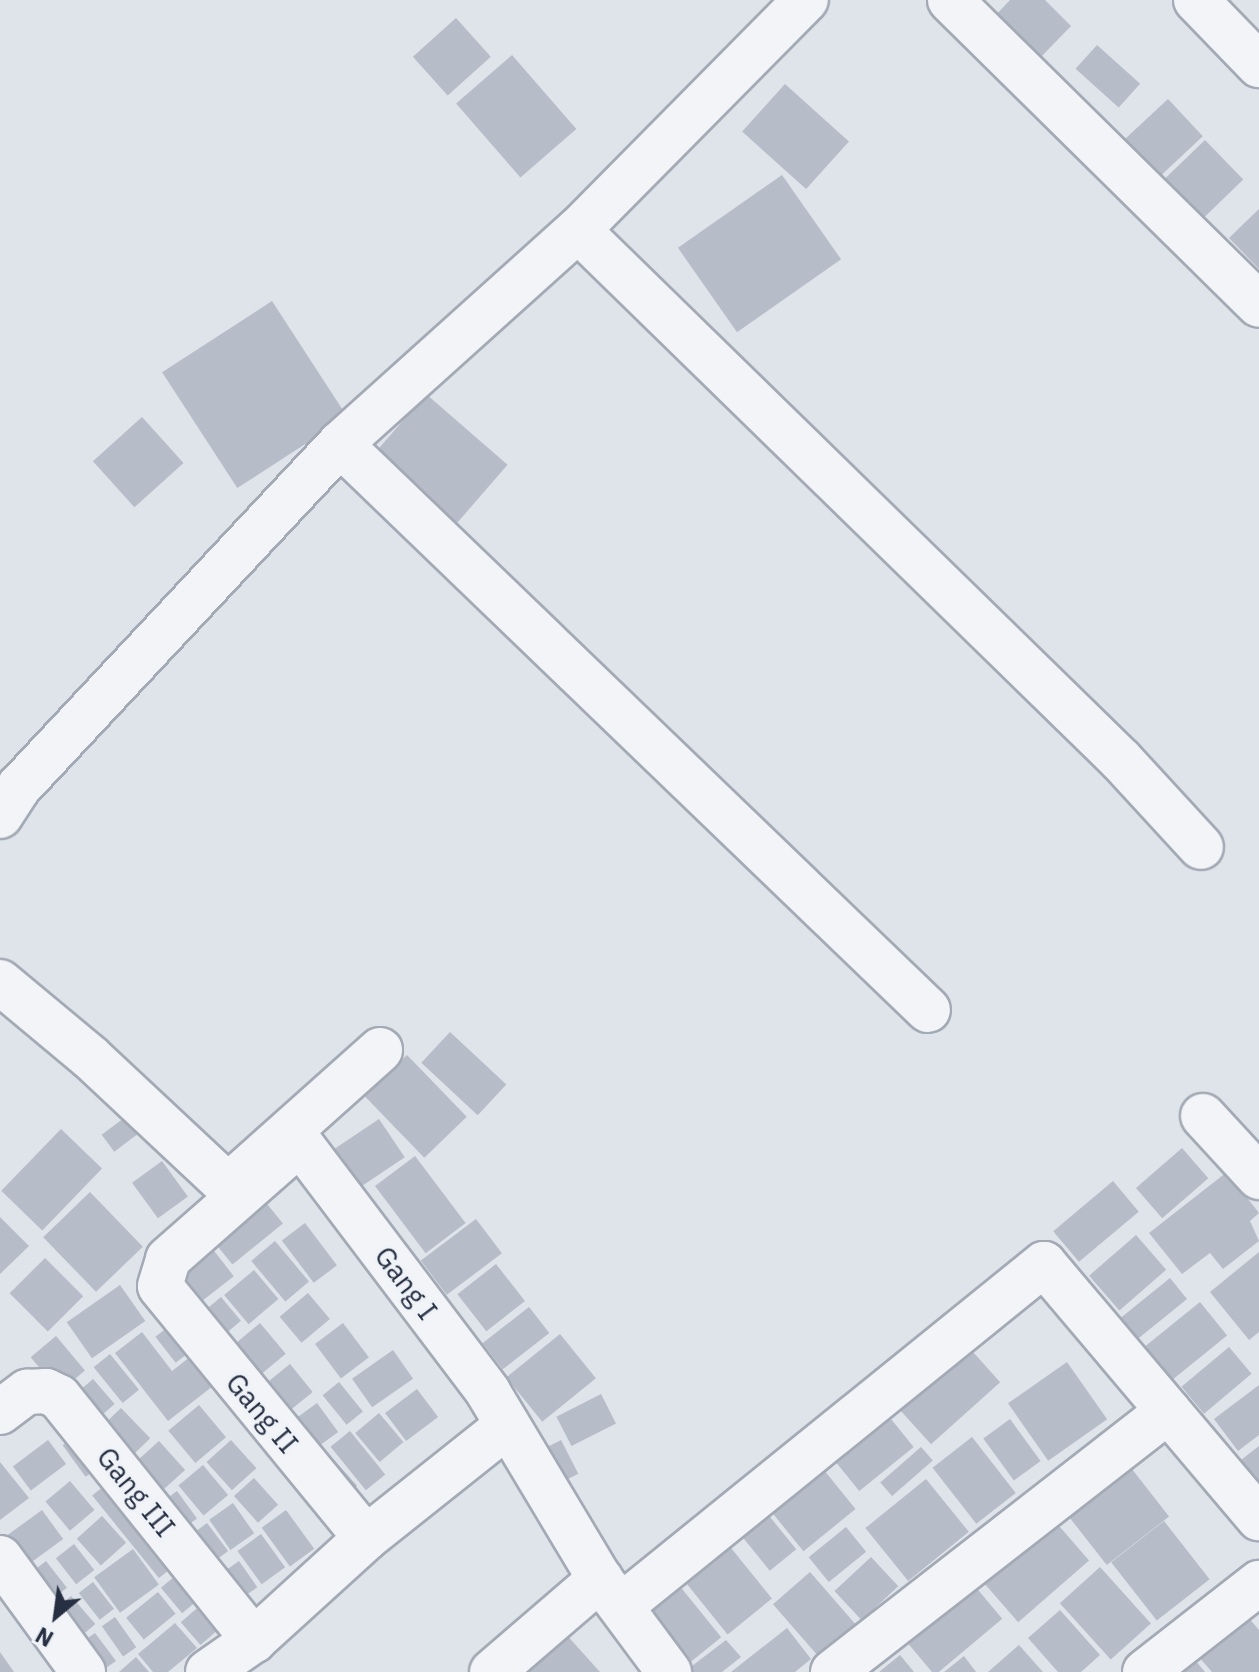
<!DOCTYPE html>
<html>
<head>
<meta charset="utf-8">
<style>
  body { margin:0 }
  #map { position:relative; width:1259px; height:1672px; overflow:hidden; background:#dfe3ea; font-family:"IBM Plex Sans",sans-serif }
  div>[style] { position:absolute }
  .building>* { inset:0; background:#b6bcc8; transform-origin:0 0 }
  .roads { filter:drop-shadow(2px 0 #a4aab5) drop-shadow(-2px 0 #a4aab5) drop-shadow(0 2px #a4aab5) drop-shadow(0 -2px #a4aab5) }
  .minor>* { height:44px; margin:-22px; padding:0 22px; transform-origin:22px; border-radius:22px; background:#f2f4f8 }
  span { translate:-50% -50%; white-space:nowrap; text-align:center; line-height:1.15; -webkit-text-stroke:6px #eff2f7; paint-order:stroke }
  .street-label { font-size:28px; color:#273043 }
  .north { position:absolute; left:16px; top:1576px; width:80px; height:80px; -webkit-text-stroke:6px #eff2f7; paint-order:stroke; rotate:209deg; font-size:22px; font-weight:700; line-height:32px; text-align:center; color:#273043 }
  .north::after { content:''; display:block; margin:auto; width:28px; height:36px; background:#273043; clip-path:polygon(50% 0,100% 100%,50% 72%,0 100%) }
</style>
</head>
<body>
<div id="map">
  <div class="building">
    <i style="clip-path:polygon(1010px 0,1045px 0,1071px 26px,1038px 60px,994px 17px)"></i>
    <i style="left:456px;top:18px;width:52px;height:58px;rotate:48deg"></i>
    <i style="left:1097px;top:45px;width:58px;height:32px;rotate:42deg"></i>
    <i style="left:512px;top:55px;width:98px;height:74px;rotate:49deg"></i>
    <i style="left:785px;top:84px;width:86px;height:64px;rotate:42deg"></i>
    <i style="left:1168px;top:99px;width:51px;height:65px;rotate:47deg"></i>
    <i style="left:1205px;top:140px;width:55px;height:57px;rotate:46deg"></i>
    <i style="left:782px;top:175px;width:103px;height:127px;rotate:55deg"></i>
    <i style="clip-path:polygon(1259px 209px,1259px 269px,1229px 238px)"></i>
    <i style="left:272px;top:301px;width:138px;height:131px;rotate:57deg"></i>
    <i style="left:426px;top:394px;width:108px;height:80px;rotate:41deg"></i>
    <i style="left:142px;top:417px;width:62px;height:66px;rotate:48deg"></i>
    <i style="left:450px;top:1032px;width:77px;height:42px;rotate:43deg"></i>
    <i style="left:407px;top:1055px;width:86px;height:59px;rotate:46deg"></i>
    <i style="left:132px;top:1112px;width:21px;height:38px;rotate:53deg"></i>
    <i style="left:379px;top:1119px;width:46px;height:57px;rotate:56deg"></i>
    <i style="left:61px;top:1129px;width:57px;height:86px;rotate:44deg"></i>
    <i style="left:1182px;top:1148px;width:40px;height:61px;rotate:49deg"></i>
    <i style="left:415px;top:1156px;width:84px;height:50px;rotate:53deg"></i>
    <i style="left:162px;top:1161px;width:44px;height:37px;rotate:54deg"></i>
    <i style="clip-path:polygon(1227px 1172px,1259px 1213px,1250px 1221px,1259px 1241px,1223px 1269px,1210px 1253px,1182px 1274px,1149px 1233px)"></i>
    <i style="left:1113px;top:1181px;width:40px;height:78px;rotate:50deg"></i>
    <i style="left:90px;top:1192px;width:76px;height:65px;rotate:46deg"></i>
    <i style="left:259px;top:1194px;width:38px;height:65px;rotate:51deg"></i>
    <i style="clip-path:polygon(0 1217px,29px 1246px,0 1274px)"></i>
    <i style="left:476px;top:1219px;width:43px;height:69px;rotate:53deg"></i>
    <i style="left:305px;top:1223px;width:53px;height:29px;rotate:53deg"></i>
    <i style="left:1136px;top:1235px;width:46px;height:62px;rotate:49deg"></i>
    <i style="left:275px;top:1241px;width:53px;height:31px;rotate:50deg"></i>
    <i style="left:211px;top:1247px;width:37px;height:49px;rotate:52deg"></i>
    <i style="clip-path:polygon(1259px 1252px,1259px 1332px,1249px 1340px,1210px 1292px)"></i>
    <i style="left:45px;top:1258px;width:54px;height:50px;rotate:45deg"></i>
    <i style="left:496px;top:1264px;width:47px;height:49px;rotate:52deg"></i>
    <i style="left:254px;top:1270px;width:38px;height:39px;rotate:50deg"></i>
    <i style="left:1170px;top:1278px;width:27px;height:64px;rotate:51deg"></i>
    <i style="left:120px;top:1285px;width:44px;height:65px;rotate:55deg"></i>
    <i style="left:308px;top:1293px;width:34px;height:37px;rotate:50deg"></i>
    <i style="left:221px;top:1297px;width:31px;height:33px;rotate:50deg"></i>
    <i style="left:1200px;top:1302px;width:43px;height:76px;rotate:51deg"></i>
    <i style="left:529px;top:1307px;width:33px;height:59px;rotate:52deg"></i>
    <i style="left:260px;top:1323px;width:40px;height:44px;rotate:50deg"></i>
    <i style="left:343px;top:1323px;width:43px;height:35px;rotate:53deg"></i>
    <i style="left:168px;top:1327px;width:33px;height:16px;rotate:52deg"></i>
    <i style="clip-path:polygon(142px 1332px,172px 1371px,190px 1357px,213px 1386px,168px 1421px,115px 1353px)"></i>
    <i style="left:560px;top:1334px;width:57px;height:69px;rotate:51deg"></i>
    <i style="left:56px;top:1336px;width:45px;height:33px;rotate:50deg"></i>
    <i style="left:964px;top:1342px;width:54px;height:93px;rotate:48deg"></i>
    <i style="left:1229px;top:1347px;width:35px;height:62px;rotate:50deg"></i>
    <i style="left:393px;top:1350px;width:35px;height:50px;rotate:55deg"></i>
    <i style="left:110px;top:1354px;width:46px;height:21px;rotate:51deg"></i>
    <i style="left:1067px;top:1362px;width:70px;height:72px;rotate:55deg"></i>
    <i style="left:290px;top:1364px;width:36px;height:40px;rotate:51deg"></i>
    <i style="left:93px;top:1379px;width:33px;height:34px;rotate:49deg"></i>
    <i style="left:339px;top:1382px;width:38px;height:21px;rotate:51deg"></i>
    <i style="clip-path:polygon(1259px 1385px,1259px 1435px,1238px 1451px,1214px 1419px)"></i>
    <i style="left:417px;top:1389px;width:35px;height:40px;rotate:53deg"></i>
    <i style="left:601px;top:1394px;width:33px;height:50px;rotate:63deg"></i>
    <i style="left:317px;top:1403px;width:36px;height:34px;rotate:54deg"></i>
    <i style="left:199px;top:1405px;width:42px;height:40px;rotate:50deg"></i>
    <i style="left:121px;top:1408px;width:42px;height:33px;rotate:46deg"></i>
    <i style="left:379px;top:1413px;width:38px;height:31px;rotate:50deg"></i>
    <i style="left:891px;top:1419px;width:36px;height:70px;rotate:51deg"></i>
    <i style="left:1010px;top:1419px;width:52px;height:33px;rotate:54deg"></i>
    <i style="left:350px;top:1431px;width:56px;height:25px;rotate:51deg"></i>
    <i style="left:78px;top:1434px;width:39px;height:19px;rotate:54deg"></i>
    <i style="left:972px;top:1437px;width:71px;height:50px;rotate:52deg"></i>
    <i style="left:48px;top:1440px;width:30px;height:44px;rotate:53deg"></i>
    <i style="left:231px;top:1440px;width:38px;height:33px;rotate:48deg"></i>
    <i style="left:561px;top:1440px;width:38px;height:23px;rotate:63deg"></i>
    <i style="left:159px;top:1441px;width:39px;height:47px;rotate:48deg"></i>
    <i style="clip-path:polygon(1259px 1446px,1259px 1485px,1241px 1460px)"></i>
    <i style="left:921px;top:1447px;width:18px;height:54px;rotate:49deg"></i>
    <i style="left:1121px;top:1455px;width:78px;height:79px;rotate:52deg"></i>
    <i style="left:333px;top:1459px;width:36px;height:19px;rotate:48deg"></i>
    <i style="clip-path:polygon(0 1462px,29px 1498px,0 1520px)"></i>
    <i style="left:819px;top:1464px;width:58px;height:67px;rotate:51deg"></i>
    <i style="left:203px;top:1465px;width:39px;height:32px;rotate:50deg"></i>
    <i style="left:114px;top:1478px;width:106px;height:28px;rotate:51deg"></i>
    <i style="left:254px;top:1478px;width:36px;height:27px;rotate:48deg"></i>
    <i style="left:926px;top:1479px;width:68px;height:78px;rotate:51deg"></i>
    <i style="left:70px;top:1481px;width:38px;height:32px;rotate:50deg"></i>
    <i style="left:177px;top:1491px;width:34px;height:30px;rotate:54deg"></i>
    <i style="left:233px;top:1503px;width:37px;height:29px;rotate:55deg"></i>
    <i style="left:42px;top:1510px;width:36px;height:52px;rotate:54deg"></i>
    <i style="left:286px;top:1510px;width:48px;height:30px;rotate:54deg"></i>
    <i style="left:766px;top:1512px;width:48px;height:34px;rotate:51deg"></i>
    <i style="left:102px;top:1516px;width:36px;height:34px;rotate:48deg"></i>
    <i style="left:1053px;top:1519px;width:55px;height:94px;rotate:49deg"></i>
    <i style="left:1164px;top:1521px;width:74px;height:67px;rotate:52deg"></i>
    <i style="left:207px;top:1523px;width:35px;height:35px;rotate:53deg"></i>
    <i style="left:846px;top:1527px;width:32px;height:48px;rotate:51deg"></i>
    <i style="left:261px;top:1534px;width:41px;height:29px;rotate:54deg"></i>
    <i style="left:74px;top:1544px;width:33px;height:23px;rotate:52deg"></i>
    <i style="left:731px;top:1548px;width:65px;height:57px;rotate:51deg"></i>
    <i style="left:133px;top:1549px;width:44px;height:48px;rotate:54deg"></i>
    <i style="left:871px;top:1557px;width:40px;height:50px;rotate:47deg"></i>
    <i style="left:46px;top:1561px;width:34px;height:32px;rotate:52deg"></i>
    <i style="left:239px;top:1561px;width:32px;height:36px;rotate:55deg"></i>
    <i style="left:187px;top:1566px;width:33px;height:34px;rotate:50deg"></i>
    <i style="left:1100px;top:1567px;width:76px;height:54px;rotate:48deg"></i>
    <i style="left:810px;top:1572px;width:72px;height:49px;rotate:49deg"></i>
    <i style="left:963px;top:1572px;width:61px;height:88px;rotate:50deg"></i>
    <i style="left:674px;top:1579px;width:75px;height:49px;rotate:51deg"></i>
    <i style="left:93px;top:1582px;width:34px;height:18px;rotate:52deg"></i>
    <i style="left:158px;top:1592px;width:28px;height:41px;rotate:51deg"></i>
    <i style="left:71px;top:1596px;width:37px;height:30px;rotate:49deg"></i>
    <i style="left:211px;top:1596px;width:30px;height:40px;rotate:49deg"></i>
    <i style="clip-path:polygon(1060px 1610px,1100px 1655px,1081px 1672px,1058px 1672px,1028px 1638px)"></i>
    <i style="clip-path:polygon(1247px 1616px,1259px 1630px,1259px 1672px,1212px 1672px,1198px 1656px)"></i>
    <i style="left:115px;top:1617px;width:37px;height:16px;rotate:55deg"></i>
    <i style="clip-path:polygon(555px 1622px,600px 1672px,500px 1672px)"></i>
    <i style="clip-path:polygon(175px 1623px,197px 1648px,168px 1672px,153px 1672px,138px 1654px)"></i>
    <i style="clip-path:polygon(787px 1628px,811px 1659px,795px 1672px,731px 1672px)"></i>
    <i style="clip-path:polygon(95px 1633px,116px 1661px,100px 1672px,72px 1649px)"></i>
    <i style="clip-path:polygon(726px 1640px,741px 1657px,722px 1672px,684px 1672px)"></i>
    <i style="clip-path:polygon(1019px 1645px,1043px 1672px,988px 1672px)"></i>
    <i style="clip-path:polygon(0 1652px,14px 1672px,0 1672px)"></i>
    <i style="clip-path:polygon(900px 1655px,914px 1672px,879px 1672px)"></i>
    <i style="clip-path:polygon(964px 1656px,976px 1672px,944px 1672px)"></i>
    <i style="clip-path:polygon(136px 1657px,149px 1672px,119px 1672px)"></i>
    <i style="clip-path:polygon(1195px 1660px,1205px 1672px,1181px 1672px)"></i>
  </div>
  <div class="roads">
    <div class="minor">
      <i style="left:950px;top:0;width:434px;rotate:44.6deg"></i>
      <i style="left:1196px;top:0;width:91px;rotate:45.9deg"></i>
      <i style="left:578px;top:230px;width:759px;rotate:44.31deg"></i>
      <i style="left:1121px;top:760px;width:118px;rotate:47.4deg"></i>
      <i style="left:340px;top:444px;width:816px;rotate:43.91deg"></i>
      <i style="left:0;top:816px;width:35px;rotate:-57deg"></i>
      <i style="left:19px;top:787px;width:470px;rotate:-46.9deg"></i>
      <i style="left:340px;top:444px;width:320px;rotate:-42deg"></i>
      <i style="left:578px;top:230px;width:324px;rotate:-45.3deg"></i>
      <i style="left:0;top:982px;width:117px;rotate:39.8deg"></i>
      <i style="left:90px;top:1057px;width:189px;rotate:43.1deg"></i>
      <i style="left:228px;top:1186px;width:204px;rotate:-41.8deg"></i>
      <i style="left:1203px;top:1116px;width:83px;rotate:47.4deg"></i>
      <i style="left:0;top:1412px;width:34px;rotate:-37deg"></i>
      <i style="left:27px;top:1392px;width:19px;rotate:-3deg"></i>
      <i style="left:46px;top:1391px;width:14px;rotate:25deg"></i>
      <i style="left:59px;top:1397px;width:312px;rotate:51.3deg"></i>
      <i style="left:366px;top:1538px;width:325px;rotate:-129.3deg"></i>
      <i style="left:160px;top:1286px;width:28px;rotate:-73deg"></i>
      <i style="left:168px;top:1259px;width:176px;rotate:-41.3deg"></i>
      <i style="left:300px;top:1143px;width:312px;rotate:52.9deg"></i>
      <i style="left:488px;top:1392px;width:218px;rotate:59.1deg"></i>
      <i style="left:600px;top:1579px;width:116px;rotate:53.4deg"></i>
      <i style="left:0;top:1558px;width:141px;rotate:53.9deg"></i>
      <i style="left:621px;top:1606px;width:544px;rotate:-38.96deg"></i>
      <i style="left:1044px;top:1264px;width:333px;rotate:49.8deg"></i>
      <i style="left:208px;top:1672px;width:56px;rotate:-34.8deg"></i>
      <i style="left:254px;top:1640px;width:151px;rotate:-42.3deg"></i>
      <i style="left:366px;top:1538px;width:181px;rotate:-38.5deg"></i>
      <i style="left:492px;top:1672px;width:143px;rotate:-40.7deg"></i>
      <i style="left:833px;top:1672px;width:425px;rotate:-37.9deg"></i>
      <i style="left:1145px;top:1672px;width:145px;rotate:-38deg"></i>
    </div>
  </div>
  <div class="street-label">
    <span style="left:406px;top:1283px;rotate:53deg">Gang I</span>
    <span style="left:262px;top:1413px;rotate:50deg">Gang II</span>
    <span style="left:136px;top:1492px;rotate:51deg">Gang III</span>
  </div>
  <div class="north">N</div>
</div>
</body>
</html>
